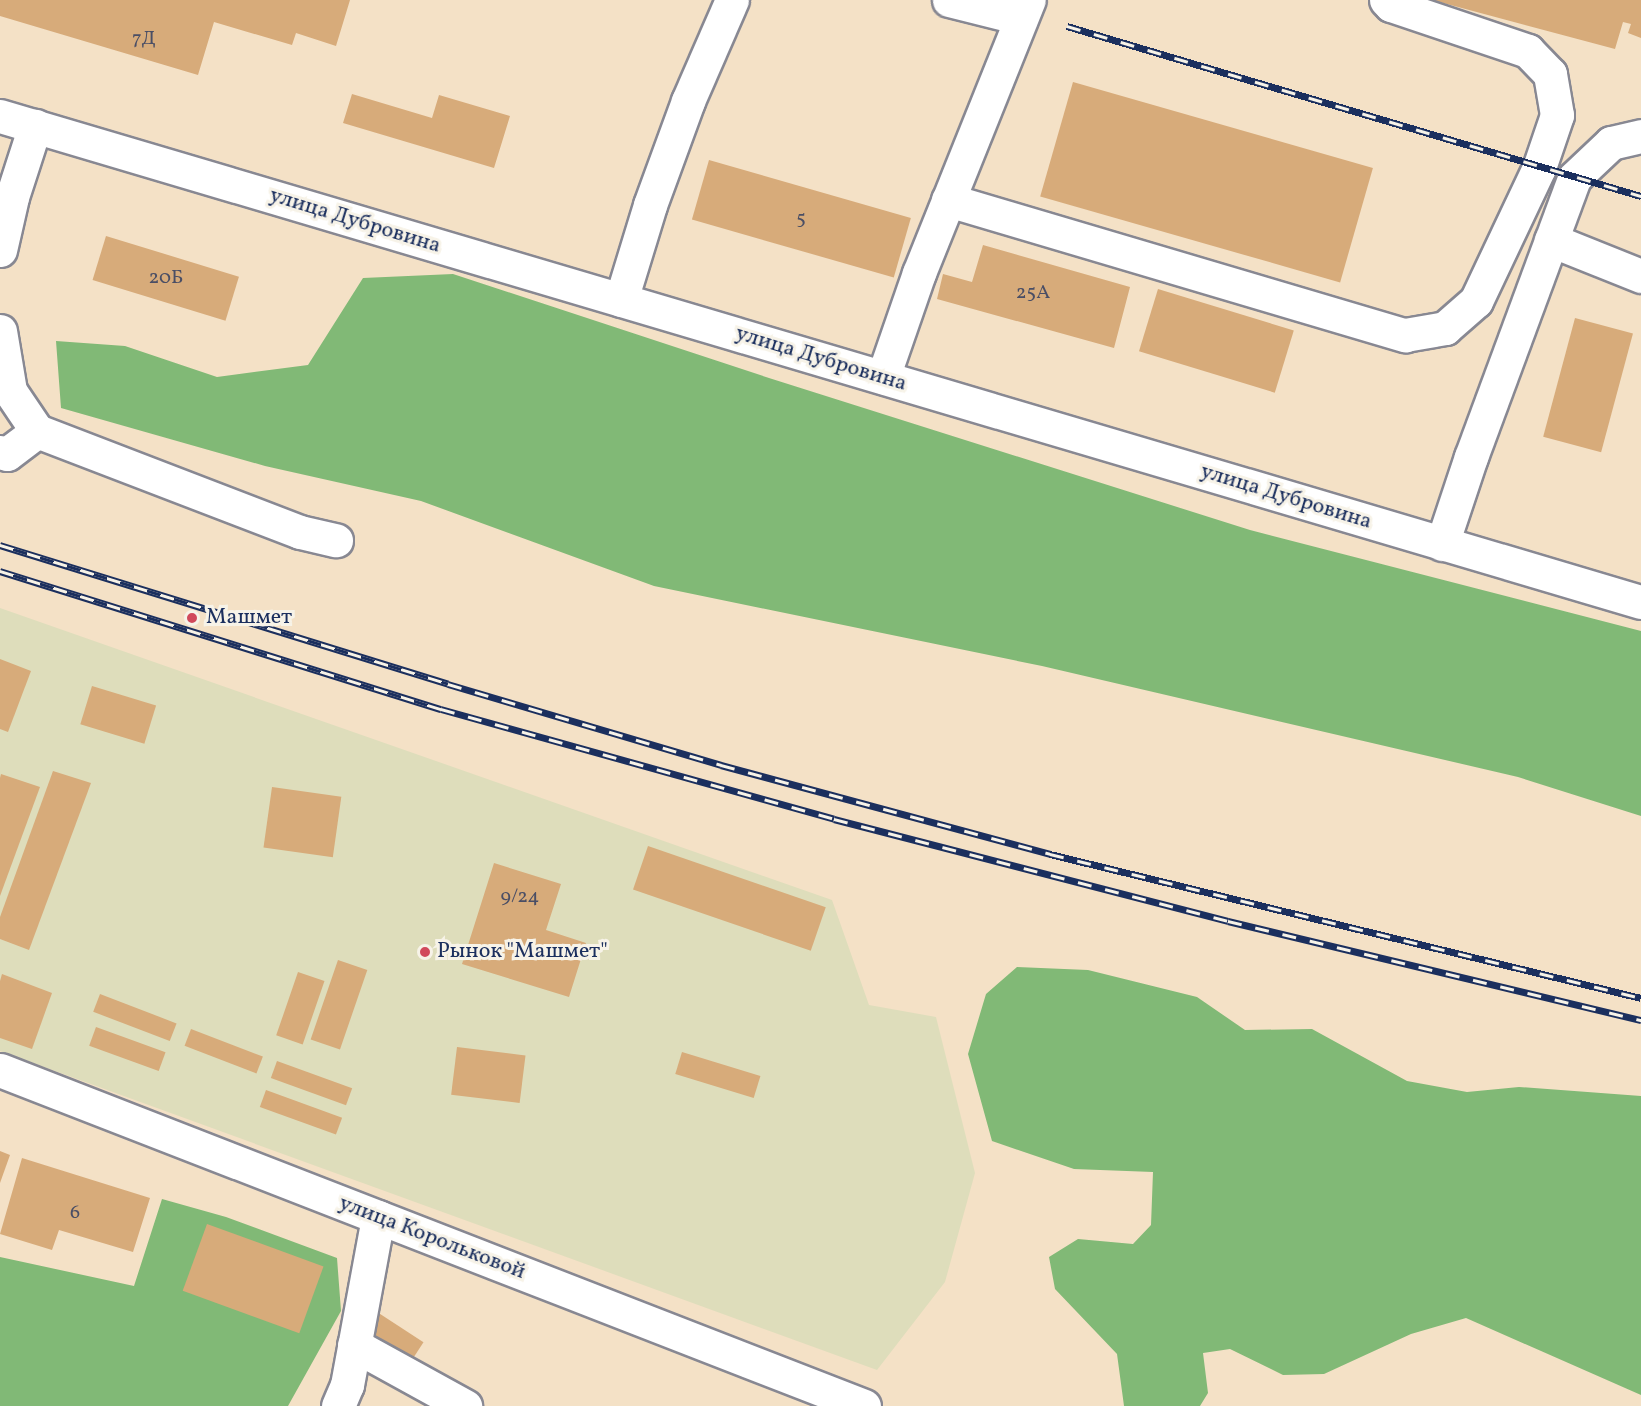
<!DOCTYPE html>
<html>
<head>
<meta charset="utf-8">
<style>
  body { margin:0 }
  #map { position:relative; width:1641px; height:1406px; overflow:hidden; background:#f4e1c6; font-family:Vollkorn,serif }
  div>[style] { position:absolute }
  .built>* { inset:0; background:#deddbb }
  .forest>* { inset:0; background:#81b976 }
  .building>* { inset:0; background:#d7ab7a; transform-origin:0 0 }
  .roads { filter:drop-shadow(2px 0 #888892) drop-shadow(-2px 0 #888892) drop-shadow(0 2px #888892) drop-shadow(0 -2px #888892) }
  .minor>* { height:33px; margin:-16.5px; padding:0 16.5px; transform-origin:16.5px; border-radius:16.5px; background:#fff }
  .major>* { height:33px; margin:-16.5px; padding:0 16.5px; transform-origin:16.5px; border-radius:16.5px; background:#fff }
  .rail>* { height:7px; margin-top:-3.5px; transform-origin:0; background:repeating-linear-gradient(90deg,#f7f3e8 0 14px,#1b2f5e 0 28px); box-sizing:border-box; border-block:2px solid #1b2f5e }
  .dots>* { width:16px; height:16px; translate:-50% -50%; box-sizing:border-box; border:3px solid #f7f3e8; border-radius:50% }
  span { translate:-50% -50%; white-space:nowrap; text-align:center; line-height:1.15; -webkit-text-stroke:6px #f7f3e8; paint-order:stroke }
  .number-label { font-size:20px; color:#4a4e65 }
  .number-label span { -webkit-text-stroke-width:0 }
  .street-label { font-size:22px; color:#1b2f5e }
  .poi-label { font-size:22px; color:#1b2f5e }
  .left { translate:0 -50%; text-align:left }
</style>
</head>
<body>
<div id="map">
  <div class="built">
    <i style="clip-path:polygon(0 608px,832px 900px,869px 1005px,936px 1017px,975px 1173px,945px 1282px,877px 1370px,0 1051px)"></i>
  </div>
  <div class="forest">
    <i style="clip-path:polygon(453px 274px,769px 378px,1250px 530px,1641px 631px,1641px 816px,1518px 777px,1042px 666px,654px 586px,421px 501px,265px 466px,61px 408px,56px 341px,125px 346px,217px 377px,308px 365px,363px 278px)"></i>
    <i style="clip-path:polygon(1017px 967px,1088px 970px,1197px 997px,1245px 1030px,1312px 1029px,1407px 1081px,1467px 1092px,1519px 1087px,1641px 1096px,1641px 1395px,1466px 1318px,1411px 1334px,1324px 1374px,1283px 1375px,1230px 1349px,1203px 1353px,1208px 1393px,1200px 1406px,1124px 1406px,1117px 1354px,1055px 1289px,1049px 1257px,1078px 1239px,1133px 1244px,1151px 1225px,1153px 1172px,1074px 1169px,992px 1141px,968px 1054px,986px 994px)"></i>
    <i style="clip-path:polygon(162px 1199px,226px 1217px,337px 1258px,341px 1311px,288px 1406px,0 1406px,0 1257px,134px 1286px)"></i>
  </div>
  <div class="building">
    <i style="clip-path:polygon(0 0,350px 0,336px 46px,296px 33px,292px 45px,214px 22px,198px 75px,0 16px)"></i>
    <i style="clip-path:polygon(1432px 0,1641px 0,1641px 38px,1628px 33px,1631px 24px,1623px 22px,1615px 49px)"></i>
    <i style="left:1073px;top:82px;width:312px;height:119px;rotate:16deg"></i>
    <i style="clip-path:polygon(352px 94px,432px 118px,439px 95px,510px 116px,494px 168px,343px 123px)"></i>
    <i style="left:709px;top:160px;width:210px;height:62px;rotate:16deg"></i>
    <i style="left:106px;top:236px;width:139px;height:46px;rotate:17deg"></i>
    <i style="clip-path:polygon(983px 245px,1130px 287px,1114px 348px,937px 299px,943px 274px,972px 282px)"></i>
    <i style="left:1158px;top:289px;width:142px;height:65px;rotate:17deg"></i>
    <i style="left:1575px;top:318px;width:60px;height:123px;rotate:15deg"></i>
    <i style="clip-path:polygon(0 659px,31px 671px,8px 732px,0 729px)"></i>
    <i style="left:92px;top:686px;width:67px;height:40px;rotate:17deg"></i>
    <i style="clip-path:polygon(53px 771px,91px 783px,29px 950px,0 939px,0 917px)"></i>
    <i style="clip-path:polygon(1px 774px,40px 787px,0 896px,0 778px)"></i>
    <i style="left:272px;top:787px;width:70px;height:61px;rotate:8deg"></i>
    <i style="left:648px;top:846px;width:188px;height:46px;rotate:19deg"></i>
    <i style="clip-path:polygon(494px 863px,561px 884px,546px 930px,586px 943px,569px 997px,462px 964px)"></i>
    <i style="left:338px;top:960px;width:31px;height:84px;rotate:19deg"></i>
    <i style="left:298px;top:972px;width:28px;height:67px;rotate:19deg"></i>
    <i style="clip-path:polygon(2px 974px,52px 993px,32px 1049px,0 1038px,0 981px)"></i>
    <i style="left:100px;top:994px;width:82px;height:19px;rotate:21deg"></i>
    <i style="left:96px;top:1027px;width:74px;height:20px;rotate:20deg"></i>
    <i style="left:191px;top:1029px;width:77px;height:18px;rotate:21deg"></i>
    <i style="left:457px;top:1047px;width:69px;height:48px;rotate:7deg"></i>
    <i style="left:682px;top:1052px;width:82px;height:23px;rotate:17deg"></i>
    <i style="left:277px;top:1061px;width:80px;height:18px;rotate:20deg"></i>
    <i style="left:266px;top:1090px;width:81px;height:18px;rotate:20deg"></i>
    <i style="clip-path:polygon(0 1151px,10px 1155px,0 1183px)"></i>
    <i style="clip-path:polygon(22px 1158px,150px 1198px,133px 1252px,59px 1230px,52px 1250px,0 1234px)"></i>
    <i style="left:207px;top:1224px;width:124px;height:71px;rotate:20deg"></i>
    <i style="left:374px;top:1310px;width:59px;height:26px;rotate:33deg"></i>
  </div>
  <div class="roads">
    <div class="minor">
      <i style="left:949px;top:0;width:74px;rotate:14deg"></i>
      <i style="left:948px;top:200px;width:477px;rotate:16.5deg"></i>
      <i style="left:1405px;top:335px;width:41px;rotate:-9.9deg"></i>
      <i style="left:1445px;top:328px;width:41px;rotate:-41.1deg"></i>
      <i style="left:1476px;top:301px;width:147px;rotate:-64.7deg"></i>
      <i style="left:1539px;top:168px;width:56px;rotate:-71.2deg"></i>
      <i style="left:1557px;top:115px;width:42px;rotate:-99.7deg"></i>
      <i style="left:1550px;top:74px;width:32px;rotate:-134deg"></i>
      <i style="left:1528px;top:51px;width:145px;rotate:-161.4deg"></i>
      <i style="left:1391px;top:5px;width:7px;rotate:-135deg"></i>
      <i style="left:1551px;top:240px;width:97px;rotate:21.8deg"></i>
      <i style="left:0;top:250px;width:54px;rotate:-77.2deg"></i>
      <i style="left:12px;top:197px;width:75px;rotate:-72.1deg"></i>
      <i style="left:621px;top:300px;width:99px;rotate:-73deg"></i>
      <i style="left:650px;top:205px;width:111px;rotate:-69.9deg"></i>
      <i style="left:688px;top:101px;width:110px;rotate:-66.5deg"></i>
      <i style="left:0;top:331px;width:61px;rotate:80.5deg"></i>
      <i style="left:10px;top:391px;width:48px;rotate:56deg"></i>
      <i style="left:37px;top:431px;width:282px;rotate:21deg"></i>
      <i style="left:300px;top:532px;width:37px;rotate:13deg"></i>
      <i style="left:883px;top:377px;width:110px;rotate:-70.9deg"></i>
      <i style="left:919px;top:273px;width:294px;rotate:-68.1deg"></i>
      <i style="left:0;top:452px;width:7px;rotate:16deg"></i>
      <i style="left:7px;top:454px;width:38px;rotate:-37deg"></i>
      <i style="left:1442px;top:544px;width:92px;rotate:-71.6deg"></i>
      <i style="left:1471px;top:457px;width:297px;rotate:-69.7deg"></i>
      <i style="left:1574px;top:178px;width:51px;rotate:-43.4deg"></i>
      <i style="left:1611px;top:143px;width:31px;rotate:-13deg"></i>
      <i style="left:354px;top:1345px;width:127px;rotate:28.8deg"></i>
      <i style="left:338px;top:1406px;width:23px;rotate:-67deg"></i>
      <i style="left:347px;top:1385px;width:171px;rotate:-79.5deg"></i>
    </div>
    <div class="major">
      <i style="left:0;top:116px;width:1711px;rotate:16.5deg"></i>
      <i style="left:0;top:1070px;width:927px;rotate:21.25deg"></i>
    </div>
  </div>
  <div class="rail">
    <i style="left:1067px;top:26px;width:599px;rotate:16.5deg"></i>
    <i style="left:0;top:545px;width:469px;rotate:17.2deg"></i>
    <i style="left:448px;top:684px;width:285px;rotate:16.5deg"></i>
    <i style="left:721px;top:765px;width:341px;rotate:15.1deg"></i>
    <i style="left:1050px;top:854px;width:608px;rotate:13.69deg"></i>
    <i style="left:0;top:571px;width:462px;rotate:17.4deg"></i>
    <i style="left:441px;top:709px;width:408px;rotate:15.6deg"></i>
    <i style="left:834px;top:819px;width:407px;rotate:14.5deg"></i>
    <i style="left:1228px;top:921px;width:425px;rotate:13.5deg"></i>
  </div>
  <div class="dots">
    <i style="left:192px;top:618px;background:#d1495b"></i>
    <i style="left:425px;top:952px;background:#d1495b"></i>
  </div>
  <div class="number-label">
    <span style="left:144px;top:39px">7Д</span>
    <span style="left:801px;top:219px">5</span>
    <span style="left:166px;top:278px">20Б</span>
    <span style="left:1033px;top:293px">25А</span>
    <span style="left:520px;top:897px">9/24</span>
    <span style="left:75px;top:1213px">6</span>
  </div>
  <div class="street-label">
    <span style="left:355px;top:221px;rotate:17deg">улица Дубровина</span>
    <span style="left:821px;top:359px;rotate:17deg">улица Дубровина</span>
    <span style="left:1286px;top:497px;rotate:17deg">улица Дубровина</span>
    <span style="left:432px;top:1238px;rotate:21deg">улица Корольковой</span>
  </div>
  <div class="poi-label">
    <span class="left" style="left:206px;top:618px">Машмет</span>
    <span class="left" style="left:437px;top:952px">Рынок "Машмет"</span>
  </div>
</div>
</body>
</html>
